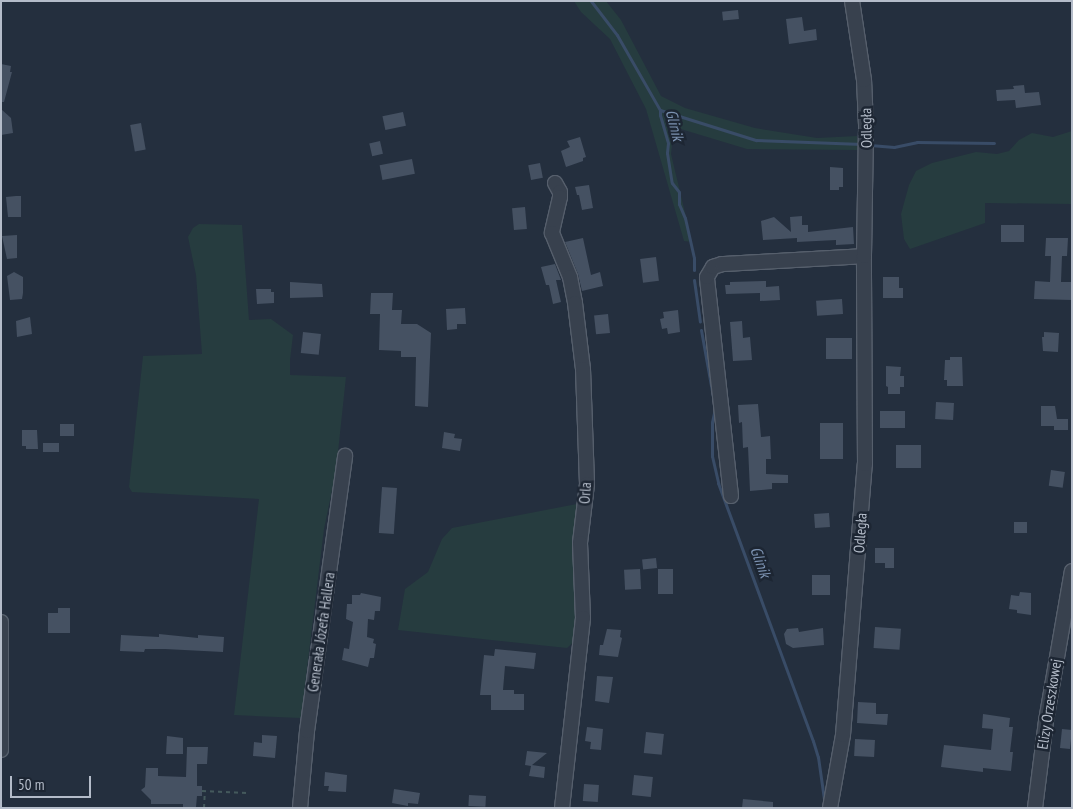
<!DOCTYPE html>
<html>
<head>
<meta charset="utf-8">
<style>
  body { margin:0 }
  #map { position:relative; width:1073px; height:809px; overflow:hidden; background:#242f3e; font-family:"PT Sans Narrow",sans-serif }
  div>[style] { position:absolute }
  .green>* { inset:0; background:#263c3f }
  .stream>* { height:3px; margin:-1.5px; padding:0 1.5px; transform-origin:1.5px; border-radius:1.5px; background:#394c67 }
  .building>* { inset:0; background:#455162; transform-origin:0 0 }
  .path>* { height:2px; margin-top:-1px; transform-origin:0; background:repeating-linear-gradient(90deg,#44595c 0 4px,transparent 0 8px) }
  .roads { filter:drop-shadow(1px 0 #565f6c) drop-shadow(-1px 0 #565f6c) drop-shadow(0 1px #565f6c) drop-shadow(0 -1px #565f6c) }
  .minor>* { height:14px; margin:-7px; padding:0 7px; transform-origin:7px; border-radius:7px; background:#38414e }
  span { translate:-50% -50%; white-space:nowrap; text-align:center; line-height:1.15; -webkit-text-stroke:5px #1d2633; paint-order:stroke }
  .street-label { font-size:15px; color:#b4bcc9 }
  .water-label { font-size:16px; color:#7c92b1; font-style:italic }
  .frame { position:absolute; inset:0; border:2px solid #b4bcc9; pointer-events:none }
  .scale { position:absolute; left:10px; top:776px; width:81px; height:22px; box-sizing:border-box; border:2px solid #b4bcc9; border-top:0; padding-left:6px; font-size:15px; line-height:18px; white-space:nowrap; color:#b4bcc9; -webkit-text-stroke:4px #1d2633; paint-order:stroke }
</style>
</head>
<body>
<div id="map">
  <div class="green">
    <i style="clip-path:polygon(574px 1px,606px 1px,621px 20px,661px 96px,685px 108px,755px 128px,817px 138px,857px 136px,859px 150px,747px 149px,674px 127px,671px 154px,692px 242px,684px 241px,646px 109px,610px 39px,581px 12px)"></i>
    <i style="clip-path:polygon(1072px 131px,1072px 204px,985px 203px,985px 223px,910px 249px,904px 239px,901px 214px,909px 185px,916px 171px,932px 163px,976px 152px,997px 154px,1009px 151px,1019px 140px,1032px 133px,1053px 137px)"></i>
    <i style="clip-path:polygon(199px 224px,242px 225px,249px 320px,271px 319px,293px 335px,290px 360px,290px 375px,346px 377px,336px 471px,324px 529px,301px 718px,234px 715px,259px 499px,132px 492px,129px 487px,143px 356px,202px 354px,196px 275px,188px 237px,193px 228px)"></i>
    <i style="clip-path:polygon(582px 503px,577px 639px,567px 648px,398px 630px,405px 589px,428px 572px,442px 539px,452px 528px)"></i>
  </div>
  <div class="stream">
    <i style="left:591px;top:1px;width:43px;rotate:52.6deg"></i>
    <i style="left:617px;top:35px;width:86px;rotate:60.2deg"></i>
    <i style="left:660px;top:110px;width:5px;rotate:90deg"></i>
    <i style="left:660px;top:115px;width:29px;rotate:74deg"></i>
    <i style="left:668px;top:143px;width:10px;rotate:96deg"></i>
    <i style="left:667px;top:153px;width:30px;rotate:81deg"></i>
    <i style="left:672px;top:183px;width:11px;rotate:52deg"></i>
    <i style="left:679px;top:192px;width:12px;rotate:90deg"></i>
    <i style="left:679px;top:204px;width:15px;rotate:67deg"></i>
    <i style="left:685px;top:218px;width:41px;rotate:77.3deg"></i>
    <i style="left:694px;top:258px;width:12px;rotate:90deg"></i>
    <i style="left:660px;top:110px;width:101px;rotate:17.4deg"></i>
    <i style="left:756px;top:140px;width:106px;rotate:2.2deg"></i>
    <i style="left:870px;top:145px;width:24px;rotate:5deg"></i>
    <i style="left:894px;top:147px;width:24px;rotate:-12deg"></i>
    <i style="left:917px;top:142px;width:77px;rotate:0.7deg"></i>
    <i style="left:694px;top:280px;width:42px;rotate:81.9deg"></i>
    <i style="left:701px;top:330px;width:79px;rotate:79.8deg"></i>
    <i style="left:715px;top:408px;width:14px;rotate:102deg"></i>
    <i style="left:712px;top:422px;width:34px;rotate:90deg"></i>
    <i style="left:712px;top:456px;width:28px;rotate:77deg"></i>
    <i style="left:718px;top:483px;width:275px;rotate:69.8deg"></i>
    <i style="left:813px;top:741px;width:17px;rotate:73deg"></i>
    <i style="left:818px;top:757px;width:42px;rotate:81.9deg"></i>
  </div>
  <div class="building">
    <i style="left:738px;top:10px;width:9px;height:16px;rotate:84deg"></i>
    <i style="clip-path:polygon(802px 17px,804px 31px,816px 29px,817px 40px,789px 44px,786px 19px)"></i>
    <i style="clip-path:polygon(1px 64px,11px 66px,10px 72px,12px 72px,4px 102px,1px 102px)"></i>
    <i style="clip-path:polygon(1024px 85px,1025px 93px,1039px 92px,1041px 105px,1016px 108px,1015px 100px,997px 101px,996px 90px,1014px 89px,1013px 86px)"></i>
    <i style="clip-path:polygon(1px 109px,11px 118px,13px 133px,1px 135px)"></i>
    <i style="left:403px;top:112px;width:14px;height:21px;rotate:78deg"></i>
    <i style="left:141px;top:123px;width:27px;height:11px;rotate:80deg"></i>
    <i style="clip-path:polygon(580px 137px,586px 157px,583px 158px,583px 161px,566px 167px,561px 151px,570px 147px,567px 141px)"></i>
    <i style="left:380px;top:141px;width:13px;height:11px;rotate:77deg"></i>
    <i style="left:412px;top:159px;width:15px;height:33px;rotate:79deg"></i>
    <i style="left:540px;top:163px;width:15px;height:12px;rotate:79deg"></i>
    <i style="clip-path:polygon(830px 167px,843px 168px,843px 187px,839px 187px,839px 190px,830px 190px)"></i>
    <i style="clip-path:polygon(589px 185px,593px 208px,582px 210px,579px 195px,577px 195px,575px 187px)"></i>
    <i style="clip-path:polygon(16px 196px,21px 196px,21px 217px,8px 217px,6px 197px)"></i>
    <i style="left:525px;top:207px;width:22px;height:13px;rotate:85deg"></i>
    <i style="clip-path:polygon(802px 216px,802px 225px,808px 225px,808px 232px,853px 227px,854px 244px,836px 245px,836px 240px,797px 242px,797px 238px,763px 240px,761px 221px,774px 217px,791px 232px,790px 217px)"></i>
    <i style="left:1001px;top:225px;width:23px;height:17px"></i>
    <i style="clip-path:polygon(17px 235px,17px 258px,7px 259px,2px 236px)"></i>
    <i style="clip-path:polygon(583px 238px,591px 275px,600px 272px,603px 286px,582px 291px,578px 274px,565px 242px)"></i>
    <i style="clip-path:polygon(1046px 238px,1068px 238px,1067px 256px,1062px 256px,1061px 282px,1072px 282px,1072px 300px,1034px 299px,1035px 281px,1050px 282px,1051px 256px,1045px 256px)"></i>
    <i style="left:656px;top:257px;width:24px;height:16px;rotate:83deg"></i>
    <i style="clip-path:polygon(555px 264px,561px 280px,556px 280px,561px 302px,553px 304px,549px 285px,546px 285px,541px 267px)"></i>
    <i style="clip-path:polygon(14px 272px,23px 277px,23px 293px,22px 299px,10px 300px,7px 276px)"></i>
    <i style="clip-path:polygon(883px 277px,899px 277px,899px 288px,903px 288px,903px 298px,883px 298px)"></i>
    <i style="clip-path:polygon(766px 281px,766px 287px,779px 286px,780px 300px,760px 301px,760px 293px,726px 294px,725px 285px,730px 285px,730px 282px)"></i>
    <i style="clip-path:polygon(290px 282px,322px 284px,323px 297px,290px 298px)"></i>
    <i style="clip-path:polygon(256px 289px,271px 289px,271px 292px,274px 292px,274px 303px,257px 304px)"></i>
    <i style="clip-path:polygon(371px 293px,393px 293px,392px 310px,402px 310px,401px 324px,417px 324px,431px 333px,428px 407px,415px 406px,416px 357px,401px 357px,401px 351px,379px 350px,380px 314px,370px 314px)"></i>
    <i style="left:842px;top:299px;width:15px;height:26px;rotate:86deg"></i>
    <i style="clip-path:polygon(465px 308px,466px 324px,457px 324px,457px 329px,447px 330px,446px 309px)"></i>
    <i style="clip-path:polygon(678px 310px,680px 332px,668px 334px,667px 328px,662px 329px,660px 319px,664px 318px,663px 312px)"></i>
    <i style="left:608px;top:314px;width:19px;height:14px;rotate:84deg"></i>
    <i style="clip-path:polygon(30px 317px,32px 334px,17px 337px,16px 321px)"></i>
    <i style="clip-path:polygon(742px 321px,743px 338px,750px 337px,752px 360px,733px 361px,730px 322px)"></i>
    <i style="left:303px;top:332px;width:18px;height:21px;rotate:6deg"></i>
    <i style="clip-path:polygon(1044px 332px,1059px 333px,1058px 352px,1043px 351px,1042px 337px,1044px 337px)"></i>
    <i style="left:826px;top:338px;width:26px;height:21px"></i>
    <i style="clip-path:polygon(950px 357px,962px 357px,963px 386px,947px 386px,947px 380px,944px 380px,945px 360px,950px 360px)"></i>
    <i style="clip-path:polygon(886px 366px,901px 367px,900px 376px,904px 376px,904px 387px,900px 387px,900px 394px,888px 394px,888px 387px,886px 386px)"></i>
    <i style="left:936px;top:402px;width:18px;height:17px;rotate:3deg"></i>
    <i style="clip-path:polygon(758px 404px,761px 437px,770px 436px,771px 459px,766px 459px,766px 474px,788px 475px,788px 483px,772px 483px,772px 489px,750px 491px,748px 447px,743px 448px,742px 422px,739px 423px,738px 405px)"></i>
    <i style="clip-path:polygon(1041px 406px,1055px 406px,1057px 419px,1068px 419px,1068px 430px,1054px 430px,1054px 426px,1041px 426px)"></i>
    <i style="left:880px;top:411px;width:25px;height:17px"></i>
    <i style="left:820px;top:423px;width:23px;height:36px"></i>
    <i style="left:60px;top:424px;width:14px;height:12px"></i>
    <i style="clip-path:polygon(22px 430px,37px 430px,38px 449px,26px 449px,26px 446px,22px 446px)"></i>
    <i style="clip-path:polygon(444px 432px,455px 434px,454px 438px,462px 439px,460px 451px,442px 448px)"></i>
    <i style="left:43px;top:443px;width:16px;height:9px"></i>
    <i style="left:896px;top:445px;width:25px;height:23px"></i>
    <i style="left:1051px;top:470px;width:14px;height:16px;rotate:8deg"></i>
    <i style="left:382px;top:487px;width:15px;height:46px;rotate:4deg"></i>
    <i style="left:829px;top:513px;width:14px;height:15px;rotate:86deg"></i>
    <i style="left:1014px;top:522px;width:13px;height:11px"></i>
    <i style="clip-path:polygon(875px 548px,894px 548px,894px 568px,885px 568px,885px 563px,875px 563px)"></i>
    <i style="left:656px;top:558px;width:10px;height:14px;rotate:84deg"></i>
    <i style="left:640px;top:569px;width:20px;height:16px;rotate:87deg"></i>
    <i style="left:658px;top:569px;width:15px;height:25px"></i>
    <i style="left:812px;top:575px;width:18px;height:20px"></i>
    <i style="clip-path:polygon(1020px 592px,1031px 593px,1031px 615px,1017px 613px,1017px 610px,1009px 609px,1011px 595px,1019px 596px)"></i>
    <i style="clip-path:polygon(361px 593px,381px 597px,380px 611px,375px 611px,374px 620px,368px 619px,367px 637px,374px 639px,373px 643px,376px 644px,374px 658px,370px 658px,368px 667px,342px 660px,344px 648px,349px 649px,353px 622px,346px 619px,347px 604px,352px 604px,352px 595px,360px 595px)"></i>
    <i style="clip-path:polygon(58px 608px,70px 608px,70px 633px,48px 633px,48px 613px,58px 613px)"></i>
    <i style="left:875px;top:627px;width:26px;height:21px;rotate:4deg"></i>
    <i style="clip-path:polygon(798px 628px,799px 632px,823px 628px,824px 645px,793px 648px,786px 644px,784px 634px,787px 629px)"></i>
    <i style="clip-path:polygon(607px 629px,621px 630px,620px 637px,622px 638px,618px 657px,599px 655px,600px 645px,603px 645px)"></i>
    <i style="clip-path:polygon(159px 634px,198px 638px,198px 635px,224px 637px,223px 652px,165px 649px,145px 649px,144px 652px,120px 651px,121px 635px,159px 637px)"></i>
    <i style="clip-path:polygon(495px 649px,536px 653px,534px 669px,505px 666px,503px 690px,514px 690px,514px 694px,524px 694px,524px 710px,491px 710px,491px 695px,480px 695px,484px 655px,494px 656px)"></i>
    <i style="clip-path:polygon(597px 676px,613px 677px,609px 703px,595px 701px)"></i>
    <i style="clip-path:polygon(858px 702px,876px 703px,876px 714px,888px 714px,887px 725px,857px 723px)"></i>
    <i style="clip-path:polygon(983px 714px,1010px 718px,1009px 727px,1013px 727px,1010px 752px,1013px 752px,1011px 771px,983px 768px,983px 772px,941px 767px,944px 745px,991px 750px,993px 729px,982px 728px)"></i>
    <i style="clip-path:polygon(587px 727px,603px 729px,601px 750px,590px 749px,591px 742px,585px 741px)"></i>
    <i style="left:1062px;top:729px;width:10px;height:19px;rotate:6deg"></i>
    <i style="left:646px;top:732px;width:18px;height:21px;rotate:6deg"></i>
    <i style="clip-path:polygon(262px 735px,277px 736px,275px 758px,253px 756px,254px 742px,262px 743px)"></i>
    <i style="clip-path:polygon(167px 736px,183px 738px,183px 754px,166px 754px)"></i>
    <i style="left:855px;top:739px;width:20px;height:17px;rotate:3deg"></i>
    <i style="clip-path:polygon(187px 747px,208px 747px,207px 764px,197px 764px,197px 786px,202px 786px,202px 796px,197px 796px,196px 807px,183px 807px,183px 804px,151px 804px,151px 800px,141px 790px,145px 787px,146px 768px,158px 768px,158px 776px,186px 777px)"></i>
    <i style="clip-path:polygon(527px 751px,547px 753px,532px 765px,545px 767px,544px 778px,529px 776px,531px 766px,525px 765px)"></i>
    <i style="clip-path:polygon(325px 772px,347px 775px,346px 792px,328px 791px,329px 786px,324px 786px)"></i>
    <i style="left:634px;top:775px;width:19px;height:20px;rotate:6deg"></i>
    <i style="left:584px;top:784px;width:15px;height:17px;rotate:4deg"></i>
    <i style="clip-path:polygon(394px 789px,420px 793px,418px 804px,408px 803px,408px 806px,392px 803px)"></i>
    <i style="left:469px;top:795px;width:17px;height:11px;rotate:3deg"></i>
    <i style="clip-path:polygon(743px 799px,773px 802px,773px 808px,742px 808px)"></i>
  </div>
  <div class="path">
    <i style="left:202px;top:791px;width:45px;rotate:2.5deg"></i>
    <i style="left:204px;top:808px;width:17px;rotate:-87deg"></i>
  </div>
  <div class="roads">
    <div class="minor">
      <i style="left:555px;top:183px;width:10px;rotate:61deg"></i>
      <i style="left:560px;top:192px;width:5px;rotate:90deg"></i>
      <i style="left:560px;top:197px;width:37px;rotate:103deg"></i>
      <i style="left:552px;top:233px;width:48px;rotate:67.8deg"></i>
      <i style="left:570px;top:277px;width:26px;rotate:79deg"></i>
      <i style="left:575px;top:303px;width:66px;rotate:83.1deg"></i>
      <i style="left:583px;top:369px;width:115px;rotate:88deg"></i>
      <i style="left:587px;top:484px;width:59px;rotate:96.8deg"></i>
      <i style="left:580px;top:543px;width:75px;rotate:87.7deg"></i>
      <i style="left:583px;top:618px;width:191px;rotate:96.3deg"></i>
      <i style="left:731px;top:496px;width:220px;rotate:-96.3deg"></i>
      <i style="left:707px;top:277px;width:12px;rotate:-59deg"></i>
      <i style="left:713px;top:267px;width:9px;rotate:-18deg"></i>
      <i style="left:722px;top:264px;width:142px;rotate:-3.2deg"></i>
      <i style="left:1px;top:622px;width:128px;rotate:90deg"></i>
      <i style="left:300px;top:808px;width:77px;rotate:-84.8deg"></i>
      <i style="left:307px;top:731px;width:278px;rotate:-82.1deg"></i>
      <i style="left:830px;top:808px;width:74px;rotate:-79.9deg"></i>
      <i style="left:843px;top:735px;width:272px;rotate:-85.4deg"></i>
      <i style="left:865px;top:464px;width:208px;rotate:-90.3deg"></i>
      <i style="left:864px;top:256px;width:131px;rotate:-89.1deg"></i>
      <i style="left:866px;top:125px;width:45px;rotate:-92.5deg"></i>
      <i style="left:864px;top:80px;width:80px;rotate:-98.6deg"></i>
      <i style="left:1035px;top:808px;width:88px;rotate:-82.8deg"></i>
      <i style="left:1046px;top:721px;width:152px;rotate:-80.2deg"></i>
    </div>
  </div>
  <div class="street-label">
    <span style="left:866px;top:128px;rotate:-91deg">Odległa</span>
    <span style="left:585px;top:493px;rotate:-86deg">Orla</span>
    <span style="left:860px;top:533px;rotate:-86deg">Odległa</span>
    <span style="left:321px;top:632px;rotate:-82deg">Generała Józefa Hallera</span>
    <span style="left:1049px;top:704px;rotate:-81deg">Elizy Orzeszkowej</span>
  </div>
  <div class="water-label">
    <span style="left:675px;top:125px;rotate:76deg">Glinik</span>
    <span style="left:761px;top:562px;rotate:70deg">Glinik</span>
  </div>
  <div class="frame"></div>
  <div class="scale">50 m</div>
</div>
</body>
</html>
